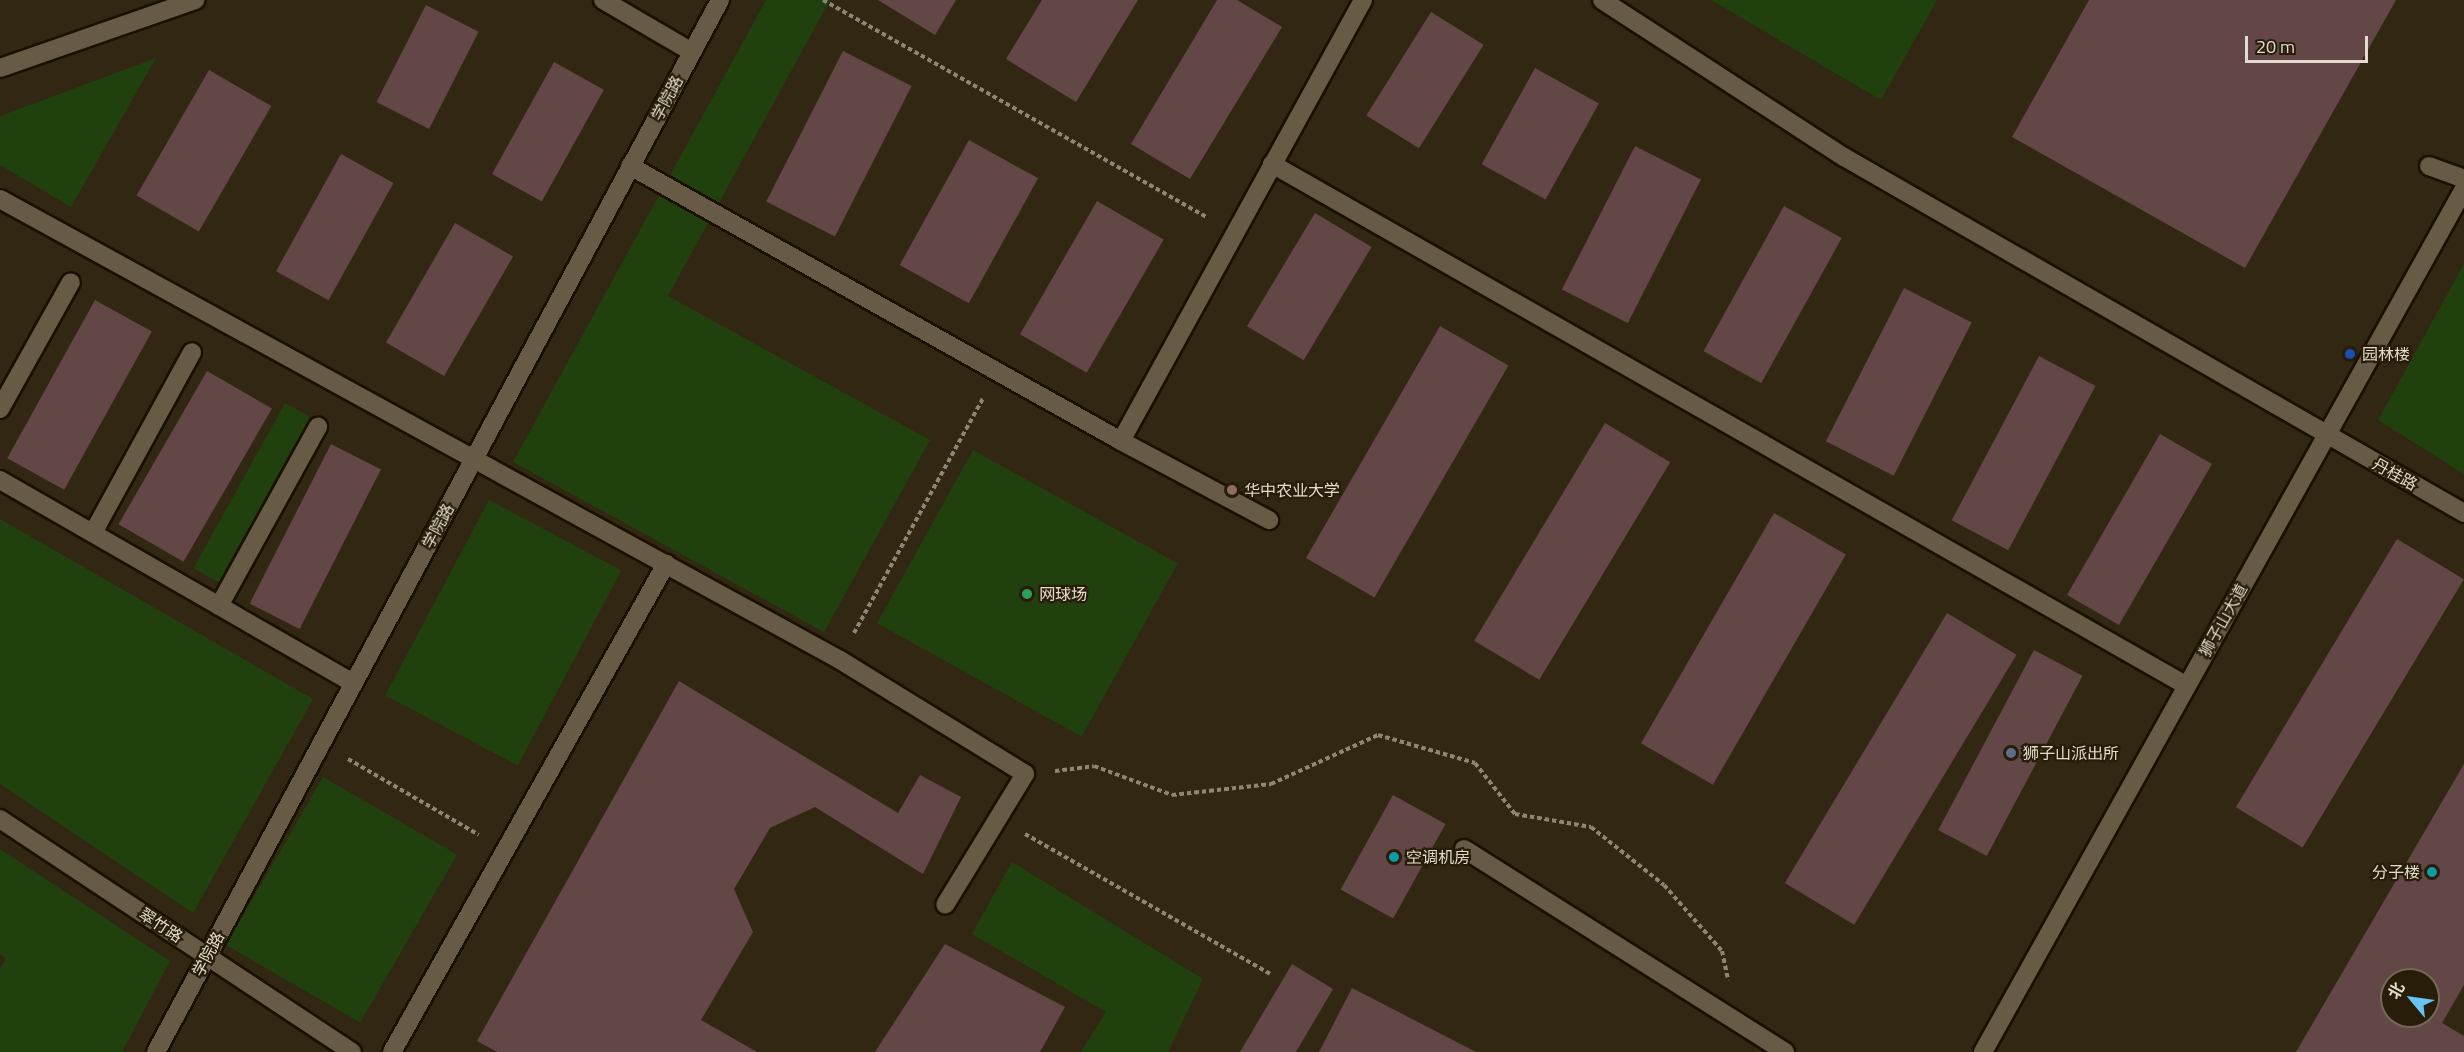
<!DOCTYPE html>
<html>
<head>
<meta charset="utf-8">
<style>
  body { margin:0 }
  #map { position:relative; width:2464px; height:1052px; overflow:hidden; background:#322712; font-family:"Titillium Web","Noto Sans SC",sans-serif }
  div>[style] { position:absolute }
  .green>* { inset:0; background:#20410e; transform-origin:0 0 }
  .building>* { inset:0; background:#624746; transform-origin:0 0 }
  .path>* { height:4px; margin-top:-2px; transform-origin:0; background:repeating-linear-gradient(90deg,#8e8675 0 4.5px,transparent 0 7.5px) }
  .roads { filter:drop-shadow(2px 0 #1a1000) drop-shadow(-2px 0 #1a1000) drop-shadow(0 2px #1a1000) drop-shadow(0 -2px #1a1000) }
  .lane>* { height:18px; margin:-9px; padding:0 9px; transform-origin:9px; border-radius:9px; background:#675b45 }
  .street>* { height:18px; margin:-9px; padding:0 9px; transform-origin:9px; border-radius:9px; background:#675b45 }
  .secondary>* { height:18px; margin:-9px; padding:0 9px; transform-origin:9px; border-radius:9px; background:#675b45 }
  .dots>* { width:16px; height:16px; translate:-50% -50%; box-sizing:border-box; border:3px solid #281d08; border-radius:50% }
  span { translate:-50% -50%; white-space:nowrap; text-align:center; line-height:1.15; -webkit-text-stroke:4.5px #281d08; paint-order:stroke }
  .street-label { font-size:16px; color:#e1dacd }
  .poi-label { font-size:16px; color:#e1dacd }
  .left { translate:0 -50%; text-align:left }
  .right { translate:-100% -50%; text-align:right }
  .north { position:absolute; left:2380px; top:968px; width:60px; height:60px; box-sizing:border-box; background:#281d08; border:2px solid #726957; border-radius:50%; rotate:299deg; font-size:16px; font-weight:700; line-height:24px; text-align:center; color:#e1dacd }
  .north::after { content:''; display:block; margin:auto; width:21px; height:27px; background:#69c3f1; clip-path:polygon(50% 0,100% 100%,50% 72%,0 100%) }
  .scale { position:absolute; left:2245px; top:36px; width:123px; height:27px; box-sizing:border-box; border:3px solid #e1dacd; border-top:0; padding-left:8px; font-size:18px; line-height:21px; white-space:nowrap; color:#e1dacd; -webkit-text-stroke:4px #281d08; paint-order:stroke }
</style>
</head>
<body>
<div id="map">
  <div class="green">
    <i style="clip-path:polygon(766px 0,830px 0,668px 296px,930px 440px,824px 632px,513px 462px)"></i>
    <i style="clip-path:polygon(1711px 0,1937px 0,1881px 100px)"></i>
    <i style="clip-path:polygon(156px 58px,71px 207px,0 165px,0 116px)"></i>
    <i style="clip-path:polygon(2464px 264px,2464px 474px,2378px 420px)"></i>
    <i style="left:285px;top:403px;width:29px;height:189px;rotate:29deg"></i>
    <i style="left:973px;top:450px;width:234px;height:198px;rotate:29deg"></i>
    <i style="left:489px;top:500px;width:150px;height:221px;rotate:28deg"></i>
    <i style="clip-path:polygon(0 519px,313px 699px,193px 913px,0 784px)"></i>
    <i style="left:323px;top:777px;width:155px;height:194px;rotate:30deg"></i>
    <i style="clip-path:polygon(0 849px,170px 961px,122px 1052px,0 1052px,0 969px,6px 958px,0 954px)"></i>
    <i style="clip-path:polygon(1012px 862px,1203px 979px,1168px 1052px,1081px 1052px,1106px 1012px,972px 934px)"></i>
  </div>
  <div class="building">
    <i style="clip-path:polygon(878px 0,956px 0,935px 35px)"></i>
    <i style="clip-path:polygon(1042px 0,1138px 0,1076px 102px,1006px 59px)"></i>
    <i style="clip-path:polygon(1217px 0,1237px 0,1282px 27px,1190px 179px,1131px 144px)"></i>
    <i style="clip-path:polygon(2089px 0,2396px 0,2245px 268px,2012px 137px)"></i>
    <i style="left:426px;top:5px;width:59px;height:109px;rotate:27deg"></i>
    <i style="left:1431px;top:12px;width:62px;height:122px;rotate:32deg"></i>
    <i style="left:843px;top:51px;width:77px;height:169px;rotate:27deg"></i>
    <i style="left:554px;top:62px;width:57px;height:128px;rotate:29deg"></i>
    <i style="left:1535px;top:68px;width:73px;height:110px;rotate:29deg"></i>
    <i style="left:209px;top:70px;width:72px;height:145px;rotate:30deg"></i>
    <i style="left:969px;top:140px;width:79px;height:143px;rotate:29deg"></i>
    <i style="left:1635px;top:146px;width:74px;height:161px;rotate:27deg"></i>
    <i style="left:341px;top:154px;width:60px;height:134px;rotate:29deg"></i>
    <i style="left:1097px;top:201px;width:77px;height:154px;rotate:30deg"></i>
    <i style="left:1784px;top:206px;width:66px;height:166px;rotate:29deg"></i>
    <i style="left:1315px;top:213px;width:66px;height:132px;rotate:31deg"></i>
    <i style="left:455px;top:223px;width:67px;height:138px;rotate:30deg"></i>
    <i style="left:1904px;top:288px;width:76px;height:172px;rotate:27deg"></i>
    <i style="left:95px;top:300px;width:65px;height:181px;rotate:29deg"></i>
    <i style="left:1440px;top:326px;width:79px;height:268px;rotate:30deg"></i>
    <i style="left:2039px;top:356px;width:64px;height:186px;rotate:28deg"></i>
    <i style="left:207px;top:371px;width:75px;height:177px;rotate:30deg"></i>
    <i style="left:1605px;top:423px;width:76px;height:254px;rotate:31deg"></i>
    <i style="left:2160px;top:434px;width:60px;height:186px;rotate:30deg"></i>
    <i style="left:331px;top:444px;width:56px;height:179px;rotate:27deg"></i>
    <i style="left:1774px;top:513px;width:83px;height:266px;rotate:30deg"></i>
    <i style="left:2397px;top:539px;width:78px;height:313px;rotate:31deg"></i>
    <i style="left:1947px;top:613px;width:81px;height:315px;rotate:31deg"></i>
    <i style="left:2034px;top:650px;width:55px;height:204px;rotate:28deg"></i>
    <i style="clip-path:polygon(679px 681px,898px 813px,920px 775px,961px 797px,923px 874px,815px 807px,770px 828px,734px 889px,753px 932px,701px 1020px,757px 1052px,497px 1052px,477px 1041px)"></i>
    <i style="clip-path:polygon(evenodd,2464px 764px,2464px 985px,2442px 1023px,2464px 1036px,2464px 1052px,2296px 1052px,2464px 764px,2392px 980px,2428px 980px,2428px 1016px,2392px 1016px,2392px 980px)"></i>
    <i style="left:1393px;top:795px;width:60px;height:108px;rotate:29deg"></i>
    <i style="clip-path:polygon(945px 944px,1065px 1007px,1040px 1052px,875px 1052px)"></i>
    <i style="clip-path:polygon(1292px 964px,1333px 989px,1296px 1052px,1240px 1052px)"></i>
    <i style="clip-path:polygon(1352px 988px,1476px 1052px,1319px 1052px)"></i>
  </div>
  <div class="path">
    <i style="left:823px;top:0;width:442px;rotate:29.5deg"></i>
    <i style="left:854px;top:633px;width:268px;rotate:-61.2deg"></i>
    <i style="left:348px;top:759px;width:151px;rotate:30.1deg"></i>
    <i style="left:1055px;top:771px;width:39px;rotate:-7deg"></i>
    <i style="left:1094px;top:766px;width:83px;rotate:20.4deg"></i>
    <i style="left:1172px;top:795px;width:100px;rotate:-6.3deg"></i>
    <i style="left:1271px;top:784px;width:118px;rotate:-24.6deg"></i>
    <i style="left:1378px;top:735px;width:101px;rotate:16.1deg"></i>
    <i style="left:1475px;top:763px;width:65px;rotate:51.9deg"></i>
    <i style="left:1515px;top:814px;width:77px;rotate:9.7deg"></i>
    <i style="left:1591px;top:827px;width:93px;rotate:38.5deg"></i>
    <i style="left:1664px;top:885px;width:88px;rotate:48.7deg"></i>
    <i style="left:1722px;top:951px;width:30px;rotate:78deg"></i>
    <i style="left:1025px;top:834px;width:282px;rotate:29.7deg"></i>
  </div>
  <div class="roads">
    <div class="lane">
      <i style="left:2429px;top:166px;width:37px;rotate:20deg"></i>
      <i style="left:1464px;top:849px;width:380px;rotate:32.3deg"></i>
    </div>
    <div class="street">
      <i style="left:603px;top:0;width:103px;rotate:30.3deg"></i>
      <i style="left:1602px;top:0;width:288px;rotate:33deg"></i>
      <i style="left:1844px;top:157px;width:715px;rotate:29.86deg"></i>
      <i style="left:0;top:68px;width:207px;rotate:-19.2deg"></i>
      <i style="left:1272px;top:164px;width:1053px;rotate:29.7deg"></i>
      <i style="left:630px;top:166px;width:563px;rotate:29.25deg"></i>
      <i style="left:1121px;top:441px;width:503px;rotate:-61.24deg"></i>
      <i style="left:0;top:199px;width:958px;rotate:28.76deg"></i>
      <i style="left:840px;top:660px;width:217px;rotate:31.6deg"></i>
      <i style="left:1025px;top:774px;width:153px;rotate:121.4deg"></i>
      <i style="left:0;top:409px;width:145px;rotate:-60.8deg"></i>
      <i style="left:1121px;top:441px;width:168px;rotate:28.1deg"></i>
      <i style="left:0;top:480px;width:407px;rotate:29.9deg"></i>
      <i style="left:93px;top:533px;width:206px;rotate:-61.3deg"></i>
      <i style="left:219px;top:606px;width:205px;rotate:-61.1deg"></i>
      <i style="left:392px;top:1052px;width:560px;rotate:-60.69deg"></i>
    </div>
    <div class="secondary">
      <i style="left:0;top:819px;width:422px;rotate:33.5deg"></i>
      <i style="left:156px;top:1052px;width:1194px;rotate:-61.8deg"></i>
      <i style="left:1983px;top:1052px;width:988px;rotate:-60.87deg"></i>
    </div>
  </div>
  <div class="dots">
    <i style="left:2350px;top:354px;background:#1a4fb4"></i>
    <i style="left:1232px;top:490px;background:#8d6e63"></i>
    <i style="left:1027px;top:594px;background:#2e9e5b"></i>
    <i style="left:2011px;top:753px;background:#5c6f8a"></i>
    <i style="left:1394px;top:857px;background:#0f9aa8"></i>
    <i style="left:2432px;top:872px;background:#0f9aa8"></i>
  </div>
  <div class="street-label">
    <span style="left:667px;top:98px;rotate:-62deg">学院路</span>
    <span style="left:2395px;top:474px;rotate:29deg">丹桂路</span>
    <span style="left:438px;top:526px;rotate:-62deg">学院路</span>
    <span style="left:2223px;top:620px;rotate:-61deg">狮子山大道</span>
    <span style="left:161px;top:925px;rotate:33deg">翠竹路</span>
    <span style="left:208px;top:954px;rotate:-62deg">学院路</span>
  </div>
  <div class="poi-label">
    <span class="left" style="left:2362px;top:354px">园林楼</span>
    <span class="left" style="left:1244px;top:490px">华中农业大学</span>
    <span class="left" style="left:1039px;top:594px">网球场</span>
    <span class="left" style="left:2023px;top:753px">狮子山派出所</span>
    <span class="left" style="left:1406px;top:857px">空调机房</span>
    <span class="right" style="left:2420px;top:872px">分子楼</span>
  </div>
  <div class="north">北</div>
  <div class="scale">20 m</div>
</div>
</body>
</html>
